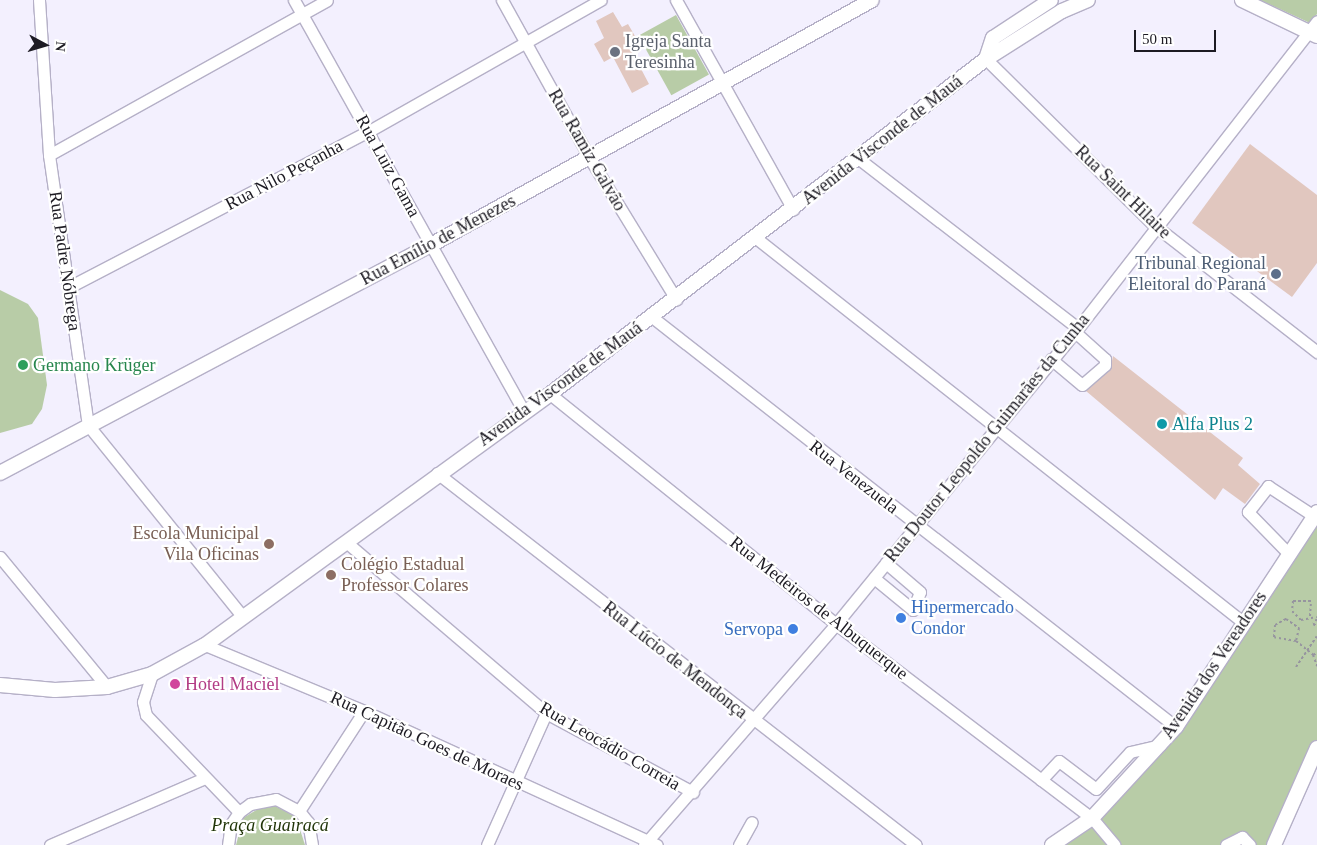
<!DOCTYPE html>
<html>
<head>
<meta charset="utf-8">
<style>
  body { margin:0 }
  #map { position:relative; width:1317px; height:845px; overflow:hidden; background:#f3f0fe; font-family:Georgia,serif }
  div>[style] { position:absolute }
  .green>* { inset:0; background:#b8cca7; transform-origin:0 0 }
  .building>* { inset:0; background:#e1c7bf }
  .path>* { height:2px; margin-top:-1px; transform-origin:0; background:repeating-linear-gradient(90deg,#96949f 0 2.5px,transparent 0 5px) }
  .roads { filter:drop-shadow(1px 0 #b5b0c7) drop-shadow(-1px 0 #b5b0c7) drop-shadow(0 1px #b5b0c7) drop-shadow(0 -1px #b5b0c7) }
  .minor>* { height:11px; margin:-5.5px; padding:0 5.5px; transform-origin:5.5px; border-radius:5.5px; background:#fff }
  .major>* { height:14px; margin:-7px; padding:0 7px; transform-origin:7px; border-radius:7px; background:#fff }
  .dots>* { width:14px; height:14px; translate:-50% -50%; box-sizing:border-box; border:2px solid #fff; border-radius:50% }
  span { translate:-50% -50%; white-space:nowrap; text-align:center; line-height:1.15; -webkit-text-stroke:4.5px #fff; paint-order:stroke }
  .worship-label { font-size:18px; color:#5b616d }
  .left { translate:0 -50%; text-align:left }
  .street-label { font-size:18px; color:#1d1b23 }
  .service-label { font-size:18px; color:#4e5e75 }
  .right { translate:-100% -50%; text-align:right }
  .leisure-label { font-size:18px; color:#27864d }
  .culture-label { font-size:18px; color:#0d838f }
  .education-label { font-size:18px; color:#785e54 }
  .shop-label { font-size:18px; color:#366cbe }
  .hotel-label { font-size:18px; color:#b23c85 }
  .park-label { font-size:18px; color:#1f3306; font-style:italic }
  .north { position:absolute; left:20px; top:20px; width:50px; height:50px; -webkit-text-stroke:4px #fff; paint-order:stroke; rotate:96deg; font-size:14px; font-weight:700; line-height:20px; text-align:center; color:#1d1b23 }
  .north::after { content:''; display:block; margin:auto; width:18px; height:22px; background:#1d1b23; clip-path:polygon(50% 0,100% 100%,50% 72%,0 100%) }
  .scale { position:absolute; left:1134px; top:30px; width:82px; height:22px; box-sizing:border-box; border:2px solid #1d1b23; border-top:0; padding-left:6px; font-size:15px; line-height:18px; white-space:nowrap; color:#1d1b23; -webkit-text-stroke:4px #fff; paint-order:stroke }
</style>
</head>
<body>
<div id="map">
  <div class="green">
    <i style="clip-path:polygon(1260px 0,1317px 0,1317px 14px,1310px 23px)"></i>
    <i style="left:676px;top:15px;width:68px;height:43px;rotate:61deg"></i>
    <i style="clip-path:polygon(0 290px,28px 304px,38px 318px,47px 385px,42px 409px,32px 424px,0 433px)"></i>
    <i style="clip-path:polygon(1317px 520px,1317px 740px,1270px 845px,1057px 845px,1178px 728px)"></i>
    <i style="clip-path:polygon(263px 806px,275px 806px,296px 817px,305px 845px,236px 845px,243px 818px)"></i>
  </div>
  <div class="building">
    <i style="clip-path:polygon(613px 12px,622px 27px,628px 24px,639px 43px,630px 48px,649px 84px,632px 93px,613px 57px,604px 62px,594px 44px,604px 38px,596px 21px)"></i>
    <i style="clip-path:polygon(1250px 144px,1317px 195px,1317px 263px,1292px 297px,1192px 223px)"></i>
    <i style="clip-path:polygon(1113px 356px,1243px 458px,1238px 465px,1260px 484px,1245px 504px,1223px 488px,1215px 500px,1086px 391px,1110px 370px)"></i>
  </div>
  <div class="path">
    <i style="left:1310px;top:616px;width:15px;rotate:-86deg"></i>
    <i style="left:1311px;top:601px;width:18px;rotate:180deg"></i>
    <i style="left:1293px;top:601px;width:10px;rotate:96deg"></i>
    <i style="left:1292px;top:611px;width:13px;rotate:45deg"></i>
    <i style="left:1301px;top:620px;width:16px;rotate:-11deg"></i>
    <i style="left:1286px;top:619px;width:16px;rotate:35deg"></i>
    <i style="left:1299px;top:628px;width:13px;rotate:103deg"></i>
    <i style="left:1296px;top:641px;width:22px;rotate:-170deg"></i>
    <i style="left:1274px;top:637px;width:12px;rotate:-85deg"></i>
    <i style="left:1275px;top:625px;width:13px;rotate:-29deg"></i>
    <i style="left:1317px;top:619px;width:6px;rotate:129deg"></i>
    <i style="left:1313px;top:624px;width:4px;rotate:27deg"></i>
    <i style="left:1296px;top:641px;width:22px;rotate:39deg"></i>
    <i style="left:1313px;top:655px;width:12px;rotate:70deg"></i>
    <i style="left:1313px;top:655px;width:4px;rotate:-27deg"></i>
    <i style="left:1296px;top:667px;width:37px;rotate:-56deg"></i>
  </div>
  <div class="roads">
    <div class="minor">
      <i style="left:39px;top:0;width:155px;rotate:86.3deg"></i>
      <i style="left:49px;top:155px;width:273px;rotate:81.8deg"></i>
      <i style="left:88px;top:425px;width:247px;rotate:51.1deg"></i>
      <i style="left:294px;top:0;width:472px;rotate:60.8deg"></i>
      <i style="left:502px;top:0;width:179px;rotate:61deg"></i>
      <i style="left:589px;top:157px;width:167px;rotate:58.5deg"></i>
      <i style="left:676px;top:0;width:240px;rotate:60.8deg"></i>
      <i style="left:986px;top:59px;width:236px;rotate:44.7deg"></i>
      <i style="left:1154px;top:225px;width:207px;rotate:37.9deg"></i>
      <i style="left:49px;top:155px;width:318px;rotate:-29.1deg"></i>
      <i style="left:859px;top:159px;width:277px;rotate:37.7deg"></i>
      <i style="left:756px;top:238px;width:622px;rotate:38.27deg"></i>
      <i style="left:69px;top:287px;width:338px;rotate:-27.5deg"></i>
      <i style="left:369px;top:131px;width:266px;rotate:-29.5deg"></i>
      <i style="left:652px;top:317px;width:665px;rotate:38.04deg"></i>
      <i style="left:1051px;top:359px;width:40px;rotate:40deg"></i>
      <i style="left:1082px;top:385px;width:30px;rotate:-41deg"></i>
      <i style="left:1105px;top:365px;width:6px;rotate:-90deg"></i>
      <i style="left:1105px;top:359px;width:40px;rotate:-138deg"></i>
      <i style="left:550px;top:394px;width:367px;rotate:38.8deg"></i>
      <i style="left:836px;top:624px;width:321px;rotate:37.2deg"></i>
      <i style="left:1092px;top:818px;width:35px;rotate:50deg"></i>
      <i style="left:437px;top:473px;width:606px;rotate:37.83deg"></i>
      <i style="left:346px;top:542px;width:263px;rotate:40.5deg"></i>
      <i style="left:546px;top:713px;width:167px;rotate:28.3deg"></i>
      <i style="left:1289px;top:554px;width:59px;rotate:-134.3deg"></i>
      <i style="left:1248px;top:512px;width:33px;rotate:-52deg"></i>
      <i style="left:1268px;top:486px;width:55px;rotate:33.1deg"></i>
      <i style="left:0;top:557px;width:168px;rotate:50.5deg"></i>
      <i style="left:874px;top:578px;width:50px;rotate:39.4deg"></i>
      <i style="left:913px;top:610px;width:19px;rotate:-69deg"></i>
      <i style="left:920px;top:592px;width:45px;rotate:-139.5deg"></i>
      <i style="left:205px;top:645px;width:172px;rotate:22.5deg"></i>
      <i style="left:364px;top:711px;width:322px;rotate:24.6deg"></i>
      <i style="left:152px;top:674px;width:29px;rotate:108deg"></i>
      <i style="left:143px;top:702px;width:13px;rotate:77deg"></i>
      <i style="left:146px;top:715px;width:134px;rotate:46.2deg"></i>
      <i style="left:1041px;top:780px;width:26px;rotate:-47deg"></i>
      <i style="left:1059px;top:761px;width:46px;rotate:37.1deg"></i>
      <i style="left:1096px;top:789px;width:50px;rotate:-47.4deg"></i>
      <i style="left:1130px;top:752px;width:31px;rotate:-13deg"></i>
      <i style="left:299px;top:811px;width:119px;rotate:-57deg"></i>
      <i style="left:50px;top:845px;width:169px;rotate:-23.4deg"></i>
      <i style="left:228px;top:845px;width:21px;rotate:-82deg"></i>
      <i style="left:231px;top:824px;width:14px;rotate:-56deg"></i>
      <i style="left:239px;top:812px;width:14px;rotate:-36deg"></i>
      <i style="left:250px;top:804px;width:26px;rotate:-11deg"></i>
      <i style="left:276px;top:799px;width:26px;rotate:28deg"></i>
      <i style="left:299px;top:811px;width:14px;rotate:51deg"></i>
      <i style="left:308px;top:822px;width:23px;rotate:80deg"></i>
      <i style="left:487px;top:845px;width:145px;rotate:-65.9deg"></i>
      <i style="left:644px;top:845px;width:293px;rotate:-49deg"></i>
      <i style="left:836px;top:624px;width:377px;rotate:-50.7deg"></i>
      <i style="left:1075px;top:332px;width:394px;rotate:-52.1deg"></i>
      <i style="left:739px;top:845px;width:26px;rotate:-61deg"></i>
      <i style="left:1226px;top:845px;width:18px;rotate:-27deg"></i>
      <i style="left:1242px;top:837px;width:11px;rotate:45deg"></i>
    </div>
    <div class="major">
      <i style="left:1242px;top:0;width:83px;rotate:25.6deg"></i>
      <i style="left:986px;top:59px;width:22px;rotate:-72deg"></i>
      <i style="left:993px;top:38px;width:69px;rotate:-33.2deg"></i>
      <i style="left:0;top:473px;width:488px;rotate:-27.9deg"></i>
      <i style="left:431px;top:245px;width:504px;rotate:-29.05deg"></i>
      <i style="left:0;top:685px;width:55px;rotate:5.2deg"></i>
      <i style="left:55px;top:690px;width:52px;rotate:-3.3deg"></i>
      <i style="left:107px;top:687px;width:47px;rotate:-16.1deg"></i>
      <i style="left:152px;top:674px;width:60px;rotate:-28.7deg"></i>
      <i style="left:205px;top:645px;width:427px;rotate:-36deg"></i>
      <i style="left:550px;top:394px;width:550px;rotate:-37.54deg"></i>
      <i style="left:986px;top:59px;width:90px;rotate:-32.3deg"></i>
      <i style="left:1062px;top:11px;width:28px;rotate:-23deg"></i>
      <i style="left:1052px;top:845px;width:48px;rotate:-34deg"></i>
      <i style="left:1092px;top:818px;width:124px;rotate:-47.3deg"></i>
      <i style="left:1176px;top:727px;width:257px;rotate:-56.7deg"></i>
      <i style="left:1274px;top:845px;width:106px;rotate:-66.1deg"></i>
    </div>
  </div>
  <div class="dots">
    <i style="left:615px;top:52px;background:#6b7280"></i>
    <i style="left:1276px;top:274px;background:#5c6f8a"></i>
    <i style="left:23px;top:365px;background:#2e9e5b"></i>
    <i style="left:1162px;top:424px;background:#0f9aa8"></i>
    <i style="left:269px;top:544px;background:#8d6e63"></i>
    <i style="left:331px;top:575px;background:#8d6e63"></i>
    <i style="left:901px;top:618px;background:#3f7fe0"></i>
    <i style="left:793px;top:629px;background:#3f7fe0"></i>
    <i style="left:175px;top:684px;background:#d1479c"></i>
  </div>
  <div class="worship-label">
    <span class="left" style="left:625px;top:52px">Igreja Santa<br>Teresinha</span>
  </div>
  <div class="street-label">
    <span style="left:882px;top:140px;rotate:-38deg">Avenida Visconde de Mauá</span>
    <span style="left:587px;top:150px;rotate:60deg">Rua Ramiz Galvão</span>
    <span style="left:388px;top:166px;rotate:61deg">Rua Luiz Gama</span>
    <span style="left:284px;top:175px;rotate:-28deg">Rua Nilo Peçanha</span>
    <span style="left:1123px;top:192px;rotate:44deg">Rua Saint Hilaire</span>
    <span style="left:438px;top:240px;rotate:-28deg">Rua Emílio de Menezes</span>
    <span style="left:65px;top:261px;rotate:82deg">Rua Padre Nóbrega</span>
    <span style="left:560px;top:384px;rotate:-36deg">Avenida Visconde de Mauá</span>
    <span style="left:987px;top:438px;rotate:-51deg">Rua Doutor Leopoldo Guimarães da Cunha</span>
    <span style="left:854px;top:477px;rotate:38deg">Rua Venezuela</span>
    <span style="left:819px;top:608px;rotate:38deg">Rua Medeiros de Albuquerque</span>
    <span style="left:675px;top:660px;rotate:38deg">Rua Lúcio de Mendonça</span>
    <span style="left:1214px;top:665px;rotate:-56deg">Avenida dos Vereadores</span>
    <span style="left:427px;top:741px;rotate:25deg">Rua Capitão Goes de Moraes</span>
    <span style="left:610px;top:746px;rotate:30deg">Rua Leocádio Correia</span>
  </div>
  <div class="service-label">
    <span class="right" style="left:1266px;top:274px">Tribunal Regional<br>Eleitoral do Paraná</span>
  </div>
  <div class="leisure-label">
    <span class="left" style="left:33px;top:365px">Germano Krüger</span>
  </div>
  <div class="culture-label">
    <span class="left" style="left:1172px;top:424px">Alfa Plus 2</span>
  </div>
  <div class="education-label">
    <span class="right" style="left:259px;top:544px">Escola Municipal<br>Vila Oficinas</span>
    <span class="left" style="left:341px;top:575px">Colégio Estadual<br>Professor Colares</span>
  </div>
  <div class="shop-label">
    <span class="left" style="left:911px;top:618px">Hipermercado<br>Condor</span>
    <span class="right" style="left:783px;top:629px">Servopa</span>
  </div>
  <div class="hotel-label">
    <span class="left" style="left:185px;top:684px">Hotel Maciel</span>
  </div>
  <div class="park-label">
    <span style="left:270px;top:825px">Praça Guairacá</span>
  </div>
  <div class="north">N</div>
  <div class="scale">50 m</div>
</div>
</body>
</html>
